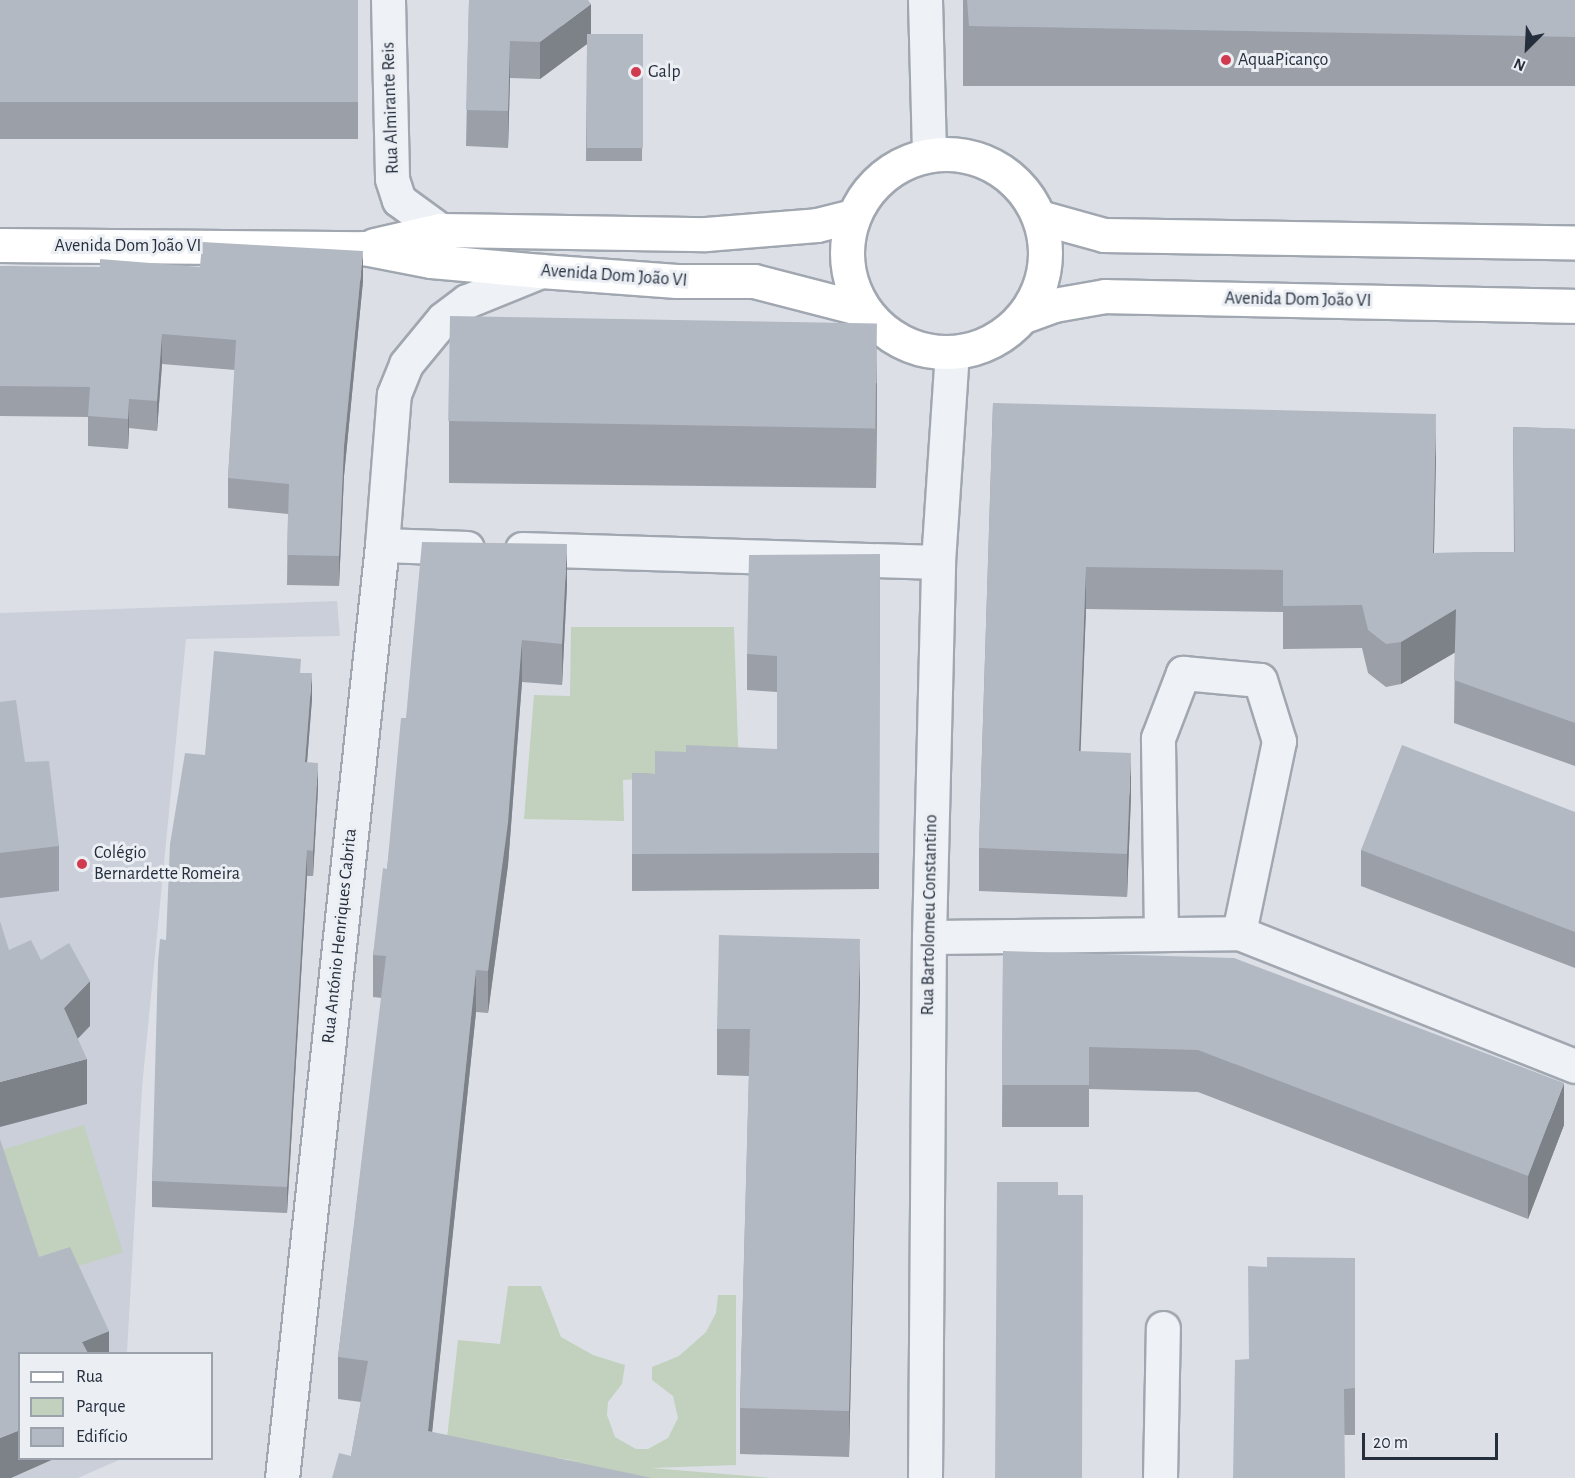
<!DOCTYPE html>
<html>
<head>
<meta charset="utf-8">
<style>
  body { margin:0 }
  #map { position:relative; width:1575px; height:1478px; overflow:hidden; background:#dce0e6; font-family:"Alegreya Sans",sans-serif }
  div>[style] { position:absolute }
  .built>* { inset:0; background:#cacfd9 }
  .green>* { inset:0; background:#c1d1bd; transform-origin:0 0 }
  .roads { filter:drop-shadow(2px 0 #a1a7b0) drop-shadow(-2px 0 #a1a7b0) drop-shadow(0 2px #a1a7b0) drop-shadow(0 -2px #a1a7b0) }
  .minor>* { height:33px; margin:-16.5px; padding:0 16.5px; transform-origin:16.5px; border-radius:16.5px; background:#eef1f5 }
  .tertiary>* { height:33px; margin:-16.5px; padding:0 16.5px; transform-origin:16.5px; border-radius:16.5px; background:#eef1f5 }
  .secondary>* { height:33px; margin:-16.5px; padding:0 16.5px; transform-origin:16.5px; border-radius:16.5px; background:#fff }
  .secondary>.ring { margin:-16.5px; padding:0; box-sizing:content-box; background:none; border:33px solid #fff; border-radius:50% }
  .wall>* { inset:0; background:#9a9fa8; transform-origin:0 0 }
  .shaded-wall>* { inset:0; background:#7d8288 }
  .building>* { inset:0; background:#b3b9c3; transform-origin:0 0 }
  .dots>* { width:16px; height:16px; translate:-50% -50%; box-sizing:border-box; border:3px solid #ebeff4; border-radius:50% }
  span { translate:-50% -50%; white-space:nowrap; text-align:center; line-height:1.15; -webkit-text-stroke:6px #ebeff4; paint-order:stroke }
  .poi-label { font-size:18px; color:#252e3d }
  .left { translate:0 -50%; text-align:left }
  .street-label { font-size:18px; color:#252e3d }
  .legend { position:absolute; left:18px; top:1352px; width:195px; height:108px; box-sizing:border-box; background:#ebeff4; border:2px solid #9ca2ab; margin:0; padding:8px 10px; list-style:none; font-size:18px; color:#252e3d }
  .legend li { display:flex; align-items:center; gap:12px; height:30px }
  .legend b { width:30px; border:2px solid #9ca2ab }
  .north { position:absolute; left:1497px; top:18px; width:60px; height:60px; -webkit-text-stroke:4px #ebeff4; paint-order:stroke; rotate:204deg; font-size:16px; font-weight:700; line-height:24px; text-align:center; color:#252e3d }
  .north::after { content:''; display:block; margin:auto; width:21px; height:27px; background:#252e3d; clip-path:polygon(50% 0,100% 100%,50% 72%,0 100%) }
  .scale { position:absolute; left:1362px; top:1433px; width:136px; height:27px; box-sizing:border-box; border:3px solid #252e3d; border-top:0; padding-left:8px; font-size:18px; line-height:21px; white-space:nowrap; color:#252e3d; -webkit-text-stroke:4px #ebeff4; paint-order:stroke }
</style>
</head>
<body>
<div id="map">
  <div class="built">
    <i style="clip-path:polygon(337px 601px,340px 636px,186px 639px,142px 1088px,127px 1353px,20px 1354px,20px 1458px,121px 1459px,78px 1478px,0 1478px,0 613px)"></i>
  </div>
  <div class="green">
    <i style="clip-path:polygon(571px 627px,734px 627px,739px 772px,623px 780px,624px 821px,524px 819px,534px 695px,570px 696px)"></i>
    <i style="left:84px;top:1125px;width:133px;height:85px;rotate:73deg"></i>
    <i style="clip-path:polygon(508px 1286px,541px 1286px,561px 1337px,593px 1355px,625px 1365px,622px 1384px,608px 1402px,607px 1415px,615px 1437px,636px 1449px,648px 1449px,668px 1438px,678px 1418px,673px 1396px,652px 1380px,652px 1367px,679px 1356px,706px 1332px,716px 1313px,718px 1295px,736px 1295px,736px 1465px,651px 1468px,772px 1478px,576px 1478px,489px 1454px,583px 1461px,446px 1447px,458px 1340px,500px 1344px)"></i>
  </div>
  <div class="roads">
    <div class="minor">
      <i style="left:1161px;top:934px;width:196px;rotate:-90.9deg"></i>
      <i style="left:1158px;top:738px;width:70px;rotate:-69deg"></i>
      <i style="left:1183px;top:673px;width:77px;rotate:5.2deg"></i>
      <i style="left:1260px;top:680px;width:64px;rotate:72.7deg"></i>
      <i style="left:1279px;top:741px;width:196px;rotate:101.8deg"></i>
      <i style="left:929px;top:937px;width:310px;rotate:-0.7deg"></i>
      <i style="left:1239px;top:933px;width:361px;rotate:21.6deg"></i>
      <i style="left:925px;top:1478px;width:541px;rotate:-89.58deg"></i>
      <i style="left:929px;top:937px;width:375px;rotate:-88.6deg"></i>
      <i style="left:1160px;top:1478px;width:150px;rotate:-88.9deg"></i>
    </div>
    <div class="tertiary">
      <i style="left:388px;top:0;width:179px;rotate:88.7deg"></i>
      <i style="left:392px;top:179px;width:22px;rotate:72deg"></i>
      <i style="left:399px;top:200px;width:51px;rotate:36.2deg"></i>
      <i style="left:925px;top:0;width:154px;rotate:88.5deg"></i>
      <i style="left:382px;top:545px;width:85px;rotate:2deg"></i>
      <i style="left:522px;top:549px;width:416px;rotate:1.8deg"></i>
      <i style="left:938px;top:562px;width:209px;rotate:-86.2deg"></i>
      <i style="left:282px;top:1478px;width:938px;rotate:-83.88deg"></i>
      <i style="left:382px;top:545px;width:151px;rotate:-85.5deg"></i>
      <i style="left:394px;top:394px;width:32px;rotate:-68deg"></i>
      <i style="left:406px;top:364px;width:58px;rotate:-50.6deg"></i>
      <i style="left:443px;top:319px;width:30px;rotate:-37deg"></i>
      <i style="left:467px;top:301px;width:80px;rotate:-22.1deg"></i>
    </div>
    <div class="secondary">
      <i class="ring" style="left:847px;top:154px;width:165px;height:165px"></i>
      <i style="left:1039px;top:217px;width:67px;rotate:15.5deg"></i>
      <i style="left:1104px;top:235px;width:471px;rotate:0.9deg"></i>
      <i style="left:0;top:245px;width:364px;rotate:0.5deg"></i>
      <i style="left:364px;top:248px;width:68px;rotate:11deg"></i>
      <i style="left:431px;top:261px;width:110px;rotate:5.2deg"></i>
      <i style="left:541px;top:271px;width:136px;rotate:4.2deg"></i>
      <i style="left:677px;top:281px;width:77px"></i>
      <i style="left:754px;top:281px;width:112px;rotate:14.5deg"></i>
      <i style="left:374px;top:245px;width:68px;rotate:-12.8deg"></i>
      <i style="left:440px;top:230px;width:266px;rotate:0.9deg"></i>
      <i style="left:706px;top:234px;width:111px;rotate:-4.6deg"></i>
      <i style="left:817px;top:225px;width:36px;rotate:-14deg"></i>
      <i style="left:1024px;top:316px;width:32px;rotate:-20deg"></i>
      <i style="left:1054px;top:305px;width:52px;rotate:-10deg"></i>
      <i style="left:1105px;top:296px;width:470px;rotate:1.2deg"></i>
    </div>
  </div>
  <div class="wall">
    <i style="left:0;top:0;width:358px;height:139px"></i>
    <i style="clip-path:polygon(469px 0,591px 34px,643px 34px,642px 161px,586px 161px,587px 44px,540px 79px,510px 78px,508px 148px,466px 146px)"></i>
    <i style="left:963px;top:0;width:612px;height:86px"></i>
    <i style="clip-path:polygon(0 266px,363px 281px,344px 476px,339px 586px,287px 585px,288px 514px,228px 508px,228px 478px,235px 370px,162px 364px,157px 431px,129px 428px,128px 449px,88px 446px,88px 417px,0 416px)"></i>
    <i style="clip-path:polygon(877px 383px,876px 488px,449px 483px,449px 421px)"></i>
    <i style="clip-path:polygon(993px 403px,1436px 456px,1434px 553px,1514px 552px,1513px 427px,1575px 429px,1575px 766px,1454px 723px,1455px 652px,1401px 684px,1386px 687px,1368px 673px,1362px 648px,1283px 649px,1283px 612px,1086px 609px,1080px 751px,1131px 796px,1127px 897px,979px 891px,979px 848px)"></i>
    <i style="clip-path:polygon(880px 554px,879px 889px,632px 891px,632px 773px,655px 774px,777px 749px,777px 692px,747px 690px,747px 654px)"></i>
    <i style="clip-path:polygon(567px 585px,562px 685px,522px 682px,508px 865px,488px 1013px,476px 1012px,432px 1431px,351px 1456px,361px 1402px,338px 1399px,338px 1357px,382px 998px,373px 997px,373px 955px,387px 869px,406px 718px)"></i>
    <i style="clip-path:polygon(301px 673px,312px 699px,307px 762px,318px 789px,313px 876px,307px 876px,287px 1213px,152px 1207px,152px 1181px,166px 940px)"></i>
    <i style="clip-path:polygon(0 702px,59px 846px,59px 891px,0 898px)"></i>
    <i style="clip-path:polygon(1575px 812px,1575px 968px,1361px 886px,1361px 850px)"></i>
    <i style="clip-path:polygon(1003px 951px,1564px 1125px,1528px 1219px,1198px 1092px,1089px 1089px,1089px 1127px,1002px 1127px)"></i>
    <i style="clip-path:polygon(860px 985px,849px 1457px,740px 1454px,740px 1408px,749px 1076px,717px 1075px,717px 1029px)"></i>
    <i style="clip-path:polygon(1355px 1258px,1355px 1435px,1345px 1435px,1249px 1359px,1267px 1267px)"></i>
  </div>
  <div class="shaded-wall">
    <i style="clip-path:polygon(591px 4px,591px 41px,540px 79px,540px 42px)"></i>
    <i style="clip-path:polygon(510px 41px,510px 78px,508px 148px,508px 111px)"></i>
    <i style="clip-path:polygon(363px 251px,363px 281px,344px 476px,339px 586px,339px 556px,344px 446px)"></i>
    <i style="clip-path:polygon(877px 321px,877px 383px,876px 488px,876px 427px)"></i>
    <i style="clip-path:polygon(162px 334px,162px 364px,157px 431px,157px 401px)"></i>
    <i style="clip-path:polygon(129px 399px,129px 428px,128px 449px,128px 419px)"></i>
    <i style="clip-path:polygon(1436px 414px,1436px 456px,1433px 595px,1433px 553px)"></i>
    <i style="clip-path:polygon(567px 544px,567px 585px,562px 685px,562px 644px)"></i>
    <i style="clip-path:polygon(1086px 567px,1086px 609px,1079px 794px,1079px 751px)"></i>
    <i style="clip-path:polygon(1456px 609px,1456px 652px,1401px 684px,1401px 642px)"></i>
    <i style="clip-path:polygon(522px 640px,522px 682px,508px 865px,488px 1013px,488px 971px)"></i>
    <i style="clip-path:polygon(312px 673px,312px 699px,305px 788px,305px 762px)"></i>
    <i style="clip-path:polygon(1131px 753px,1131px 796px,1127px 897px,1127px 854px)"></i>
    <i style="clip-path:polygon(318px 763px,318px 789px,313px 876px,313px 851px)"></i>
    <i style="clip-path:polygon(307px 850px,307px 876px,287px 1213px,287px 1187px)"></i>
    <i style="clip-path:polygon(860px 939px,860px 985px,849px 1457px,849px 1411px)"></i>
    <i style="clip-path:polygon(476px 970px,476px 1012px,428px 1472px,428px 1431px)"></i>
    <i style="clip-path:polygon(90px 981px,90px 1026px,64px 1053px,64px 1008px)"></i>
    <i style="clip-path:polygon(87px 1059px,87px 1104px,0 1127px,0 1082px)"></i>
    <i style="clip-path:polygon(1564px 1083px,1564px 1125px,1528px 1219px,1528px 1176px)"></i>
    <i style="clip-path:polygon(109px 1331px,109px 1353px,82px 1353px,82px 1342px)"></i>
    <i style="clip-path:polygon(20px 1430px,20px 1458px,56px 1458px,11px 1478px,0 1478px,0 1438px)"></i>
  </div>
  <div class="building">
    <i style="left:0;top:0;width:358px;height:102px"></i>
    <i style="clip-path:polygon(469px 0,588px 0,591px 4px,540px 42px,510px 41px,508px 111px,466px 110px)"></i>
    <i style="clip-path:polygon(967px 0,1575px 0,1575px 37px,969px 26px)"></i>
    <i style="left:587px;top:34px;width:56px;height:114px"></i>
    <i style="clip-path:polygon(202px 242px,363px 251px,344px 446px,339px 556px,287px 555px,289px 484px,228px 478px,236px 340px,162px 334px,157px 401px,129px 399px,128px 419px,88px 416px,90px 387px,0 386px,0 266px,100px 267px,100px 259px,200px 267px)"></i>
    <i style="left:450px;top:316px;width:427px;height:105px;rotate:1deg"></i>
    <i style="clip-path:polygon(993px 403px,1436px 414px,1433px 553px,1515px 552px,1513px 427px,1575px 429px,1575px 723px,1454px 680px,1456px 609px,1401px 642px,1386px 644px,1368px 630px,1362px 605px,1283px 606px,1283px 570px,1086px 567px,1079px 751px,1131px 753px,1127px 854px,979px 848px)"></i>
    <i style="clip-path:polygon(422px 542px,567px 544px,562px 644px,522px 640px,508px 823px,488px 971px,476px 970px,428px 1431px,652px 1478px,332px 1478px,339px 1453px,351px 1456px,368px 1361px,338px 1357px,386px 956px,373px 955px,383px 868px,387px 869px,401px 718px,406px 718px)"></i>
    <i style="clip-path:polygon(880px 554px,879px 853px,632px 854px,632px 773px,655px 774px,655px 751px,686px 752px,686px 745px,777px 749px,777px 656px,747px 654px,749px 555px)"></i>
    <i style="clip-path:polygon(214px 651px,301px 659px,300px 673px,312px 673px,305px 762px,318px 763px,313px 851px,307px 850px,287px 1187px,152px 1181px,158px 962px,160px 939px,166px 940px,170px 844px,185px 753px,205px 755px)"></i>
    <i style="clip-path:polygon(16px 700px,25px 762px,49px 761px,59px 846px,0 853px,0 702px)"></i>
    <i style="clip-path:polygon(1402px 745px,1575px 812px,1575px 932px,1361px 850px)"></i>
    <i style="clip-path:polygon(0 921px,9px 950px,31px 940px,41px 960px,69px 943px,90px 981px,64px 1008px,87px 1059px,0 1082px)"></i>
    <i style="clip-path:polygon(719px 935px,860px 939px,849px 1411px,740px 1408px,750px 1029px,717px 1029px)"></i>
    <i style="clip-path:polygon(1003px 951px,1234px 958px,1564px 1083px,1528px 1176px,1198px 1050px,1089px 1047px,1089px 1085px,1002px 1085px)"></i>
    <i style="clip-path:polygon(0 1139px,39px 1257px,70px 1247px,109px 1331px,82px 1342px,88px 1353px,20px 1353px,20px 1430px,0 1438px)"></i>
    <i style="clip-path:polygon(997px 1182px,1058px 1182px,1058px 1195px,1083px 1195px,1082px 1478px,995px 1478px)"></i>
    <i style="clip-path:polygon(1267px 1257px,1355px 1258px,1355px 1388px,1344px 1389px,1345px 1478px,1233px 1478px,1235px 1360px,1249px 1359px,1248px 1266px,1267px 1267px)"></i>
  </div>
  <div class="dots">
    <i style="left:1226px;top:60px;background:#d13b50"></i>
    <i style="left:636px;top:72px;background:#d13b50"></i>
    <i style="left:82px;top:864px;background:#d13b50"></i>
  </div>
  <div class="poi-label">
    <span class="left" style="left:1238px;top:60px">AquaPicanço</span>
    <span class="left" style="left:648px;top:72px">Galp</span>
    <span class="left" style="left:94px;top:864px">Colégio<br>Bernardette Romeira</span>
  </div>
  <div class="street-label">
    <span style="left:391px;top:108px;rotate:-92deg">Rua Almirante Reis</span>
    <span style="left:128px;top:246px">Avenida Dom João VI</span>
    <span style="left:614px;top:276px;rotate:4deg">Avenida Dom João VI</span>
    <span style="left:1298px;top:300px;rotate:1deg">Avenida Dom João VI</span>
    <span style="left:930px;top:915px;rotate:-89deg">Rua Bartolomeu Constantino</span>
    <span style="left:340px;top:936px;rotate:-84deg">Rua António Henriques Cabrita</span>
  </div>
  <ul class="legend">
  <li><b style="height:8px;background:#fff"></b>Rua</li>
  <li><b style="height:16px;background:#c1d1bd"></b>Parque</li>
  <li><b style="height:16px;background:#b3b9c3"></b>Edifício</li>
  </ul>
  <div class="north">N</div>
  <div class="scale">20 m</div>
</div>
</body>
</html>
